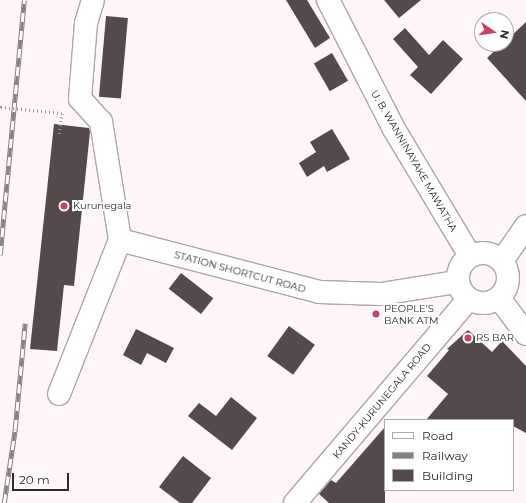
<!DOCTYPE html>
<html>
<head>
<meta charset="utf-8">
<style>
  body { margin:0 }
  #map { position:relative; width:526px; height:503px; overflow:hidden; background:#fff7f7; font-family:Montserrat,sans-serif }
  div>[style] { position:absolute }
  .building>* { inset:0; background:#544a4b; transform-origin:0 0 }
  .path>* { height:2.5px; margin-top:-1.25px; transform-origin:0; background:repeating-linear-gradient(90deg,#9a9393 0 1px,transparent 0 4px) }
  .roads { filter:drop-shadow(1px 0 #b1a4a6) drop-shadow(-1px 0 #b1a4a6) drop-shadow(0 1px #b1a4a6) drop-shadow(0 -1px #b1a4a6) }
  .minor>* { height:22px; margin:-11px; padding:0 11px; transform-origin:11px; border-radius:11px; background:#fff }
  .major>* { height:22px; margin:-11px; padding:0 11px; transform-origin:11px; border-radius:11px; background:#fff }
  .highway>* { height:22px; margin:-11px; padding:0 11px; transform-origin:11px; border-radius:11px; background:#fff }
  .highway>.ring { margin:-11px; padding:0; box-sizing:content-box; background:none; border:22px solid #fff; border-radius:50% }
  .rail>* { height:4.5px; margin-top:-2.25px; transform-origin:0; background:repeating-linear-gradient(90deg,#fff 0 9px,#888181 0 18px); box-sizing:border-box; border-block:1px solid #888181 }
  .path-bridge>* { height:2.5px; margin-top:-1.25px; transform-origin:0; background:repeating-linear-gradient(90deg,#9a9393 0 1px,transparent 0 4px) }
  .dots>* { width:11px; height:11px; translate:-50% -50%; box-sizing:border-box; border:2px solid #fff; border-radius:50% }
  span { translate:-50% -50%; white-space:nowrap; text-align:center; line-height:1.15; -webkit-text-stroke:4px #fff; paint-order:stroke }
  .street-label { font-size:10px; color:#302b2b }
  .poi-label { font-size:10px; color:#302b2b }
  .left { translate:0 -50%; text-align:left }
  .legend { position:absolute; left:384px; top:419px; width:130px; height:72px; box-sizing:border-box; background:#fff; border:1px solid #acaaaa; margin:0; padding:5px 7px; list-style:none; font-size:12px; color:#302b2b }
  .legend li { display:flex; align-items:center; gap:8px; height:20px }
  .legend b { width:20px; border:1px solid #acaaaa }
  .north { position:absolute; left:474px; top:12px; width:40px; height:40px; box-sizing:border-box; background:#fff; border:1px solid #acaaaa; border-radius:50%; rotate:103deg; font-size:11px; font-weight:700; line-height:16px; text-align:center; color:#302b2b }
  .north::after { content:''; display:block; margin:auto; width:14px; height:18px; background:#cf3f64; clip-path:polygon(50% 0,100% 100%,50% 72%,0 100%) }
  .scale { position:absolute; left:12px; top:473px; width:57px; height:18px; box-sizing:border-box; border:2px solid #302b2b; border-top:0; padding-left:5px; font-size:12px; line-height:14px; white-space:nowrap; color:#302b2b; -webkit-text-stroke:3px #fff; paint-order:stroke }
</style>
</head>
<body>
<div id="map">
  <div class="building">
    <i style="clip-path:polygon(286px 0,307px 0,330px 38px,315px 48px)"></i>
    <i style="clip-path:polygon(384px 0,421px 0,399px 18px)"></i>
    <i style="left:106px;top:16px;width:22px;height:81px;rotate:5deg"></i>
    <i style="clip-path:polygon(526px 22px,526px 101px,487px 58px,502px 44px,506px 44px,506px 41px)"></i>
    <i style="clip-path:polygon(405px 28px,429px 55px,443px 40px,463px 59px,431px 94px,410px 75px,418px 67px,393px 39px)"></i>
    <i style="left:332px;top:53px;width:32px;height:21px;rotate:60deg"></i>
    <i style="clip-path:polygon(54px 124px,89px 128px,90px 132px,74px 286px,64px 285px,57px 351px,30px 349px)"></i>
    <i style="clip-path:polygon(332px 129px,350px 159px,327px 172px,324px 166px,307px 177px,299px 163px,316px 152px,310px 142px)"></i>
    <i style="left:181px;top:273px;width:41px;height:20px;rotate:38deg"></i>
    <i style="left:289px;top:326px;width:32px;height:37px;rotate:36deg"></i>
    <i style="clip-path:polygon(136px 329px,174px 348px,166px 363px,147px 353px,141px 365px,123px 355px)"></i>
    <i style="clip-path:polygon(468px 330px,492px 352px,502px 341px,526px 366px,526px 433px,513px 426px,513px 420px,426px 420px,448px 394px,427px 376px,449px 350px,447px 349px)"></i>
    <i style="clip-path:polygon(231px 397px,257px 418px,232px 450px,188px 416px,199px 403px,216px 416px)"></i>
    <i style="clip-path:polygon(385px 427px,385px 503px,329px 503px,319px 494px,331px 480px,336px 483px)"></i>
    <i style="clip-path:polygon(183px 456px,211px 478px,192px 503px,180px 503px,159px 487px)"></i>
  </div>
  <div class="path">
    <i style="left:0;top:107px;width:1px"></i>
    <i style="left:59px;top:134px;width:21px;rotate:-82deg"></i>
  </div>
  <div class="roads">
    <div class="minor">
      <i style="left:120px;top:240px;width:206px;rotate:14.6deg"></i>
      <i style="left:319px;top:292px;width:62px;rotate:1.8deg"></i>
      <i style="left:381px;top:294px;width:77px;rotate:-9deg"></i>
      <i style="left:59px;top:394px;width:166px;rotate:-68.4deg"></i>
      <i style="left:120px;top:240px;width:120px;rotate:-99.1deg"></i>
      <i style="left:101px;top:122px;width:31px;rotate:-132deg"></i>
      <i style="left:80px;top:99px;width:76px;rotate:-85.5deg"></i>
      <i style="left:86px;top:23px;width:24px;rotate:-73deg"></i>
    </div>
    <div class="major">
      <i style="left:328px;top:0;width:145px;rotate:62.9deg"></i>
      <i style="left:394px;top:129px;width:148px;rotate:59.1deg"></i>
      <i style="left:499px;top:298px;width:45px;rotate:53.1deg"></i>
    </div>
    <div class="highway">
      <i class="ring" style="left:458px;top:253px;width:28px;height:28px"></i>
      <i style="left:502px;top:261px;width:42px;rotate:-55.6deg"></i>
      <i style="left:295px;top:503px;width:267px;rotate:-49.6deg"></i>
    </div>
  </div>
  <div class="rail">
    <i style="left:0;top:255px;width:256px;rotate:-84.6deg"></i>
    <i style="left:4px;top:503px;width:75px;rotate:-81.5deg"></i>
    <i style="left:15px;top:429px;width:106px;rotate:-84.6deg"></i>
  </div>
  <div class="path-bridge">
    <i style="left:1px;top:107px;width:61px;rotate:5.6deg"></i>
  </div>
  <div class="dots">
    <i style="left:64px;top:206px;background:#cf3f64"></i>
    <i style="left:376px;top:314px;background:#cf3f64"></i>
    <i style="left:468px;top:338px;background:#cf3f64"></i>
  </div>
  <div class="street-label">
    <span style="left:414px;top:161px;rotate:60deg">U. B. WANNINAYAKE MAWATHA</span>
    <span style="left:240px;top:272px;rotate:15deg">STATION SHORTCUT ROAD</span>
    <span style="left:382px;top:401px;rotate:-50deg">KANDY-KURUNEGALA ROAD</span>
  </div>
  <div class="poi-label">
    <span class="left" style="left:73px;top:206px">Kurunegala</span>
    <span class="left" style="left:384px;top:314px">PEOPLE'S<br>BANK ATM</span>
    <span class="left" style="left:476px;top:338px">RS BAR</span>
  </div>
  <ul class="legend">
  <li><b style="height:5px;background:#fff"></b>Road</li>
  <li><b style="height:5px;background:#888181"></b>Railway</li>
  <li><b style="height:11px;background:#544a4b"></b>Building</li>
  </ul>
  <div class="north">N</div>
  <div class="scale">20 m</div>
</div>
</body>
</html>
